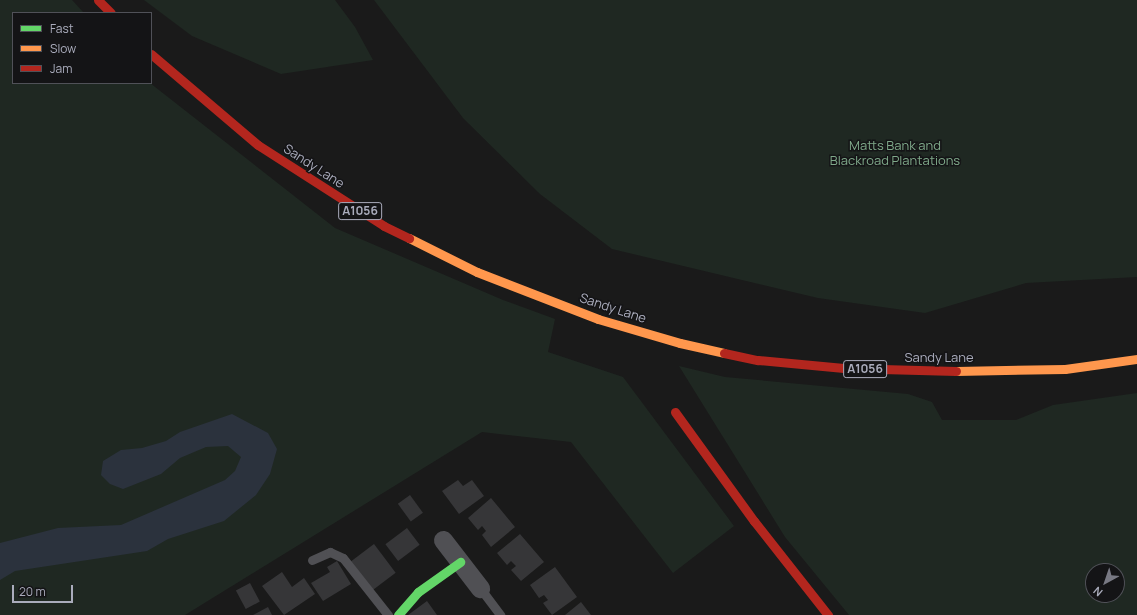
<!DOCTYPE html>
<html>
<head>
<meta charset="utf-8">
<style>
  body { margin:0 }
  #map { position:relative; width:1137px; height:615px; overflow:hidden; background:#1a1a1a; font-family:Manrope,sans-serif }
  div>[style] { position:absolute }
  .green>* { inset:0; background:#1f2822 }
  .water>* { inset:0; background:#2b323d }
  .building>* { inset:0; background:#363638; transform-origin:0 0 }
  .lane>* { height:9px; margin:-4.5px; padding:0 4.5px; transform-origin:4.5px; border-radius:4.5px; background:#505054 }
  .street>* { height:19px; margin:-9.5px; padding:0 9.5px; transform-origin:9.5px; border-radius:9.5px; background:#505054 }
  .fast>* { height:9px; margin:-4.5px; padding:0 4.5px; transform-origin:4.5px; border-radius:4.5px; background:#63d668 }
  .slow>* { height:9px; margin:-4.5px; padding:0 4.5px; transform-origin:4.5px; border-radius:4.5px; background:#ff974d }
  .jam>* { height:9px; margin:-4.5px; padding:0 4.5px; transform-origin:4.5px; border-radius:4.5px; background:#b3261e }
  span { translate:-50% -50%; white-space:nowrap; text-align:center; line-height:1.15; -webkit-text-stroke:3px #141416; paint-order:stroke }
  .shield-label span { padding:1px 3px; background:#141416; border:1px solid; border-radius:3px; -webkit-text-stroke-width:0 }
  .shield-label { font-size:12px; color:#aaacbc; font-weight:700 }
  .park-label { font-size:13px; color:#7fa98a }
  .street-label { font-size:13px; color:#aaacbc }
  .legend { position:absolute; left:12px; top:12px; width:140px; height:72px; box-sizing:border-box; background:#141416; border:1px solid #505158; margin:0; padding:5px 7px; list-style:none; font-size:12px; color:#aaacbc }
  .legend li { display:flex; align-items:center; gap:8px; height:20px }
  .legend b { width:20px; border:1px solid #505158 }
  .north { position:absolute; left:1085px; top:563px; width:40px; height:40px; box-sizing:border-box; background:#141416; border:1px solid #505158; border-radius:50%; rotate:220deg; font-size:11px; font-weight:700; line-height:16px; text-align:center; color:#aaacbc }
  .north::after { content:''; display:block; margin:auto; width:14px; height:18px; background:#787983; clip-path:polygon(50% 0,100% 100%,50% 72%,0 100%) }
  .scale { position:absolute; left:12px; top:585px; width:61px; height:18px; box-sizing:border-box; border:2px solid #aaacbc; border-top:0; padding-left:5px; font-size:12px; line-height:14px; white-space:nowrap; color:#aaacbc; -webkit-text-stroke:3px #141416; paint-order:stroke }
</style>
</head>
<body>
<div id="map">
  <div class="green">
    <i style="clip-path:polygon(0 0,72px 0,84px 13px,13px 13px,13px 83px,150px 83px,335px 228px,503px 300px,555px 319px,548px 352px,623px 377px,734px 526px,673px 573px,571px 442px,482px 432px,185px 615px,0 615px)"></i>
    <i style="clip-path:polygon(144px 0,335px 0,355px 27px,373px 60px,281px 74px,192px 36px)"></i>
    <i style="clip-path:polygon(374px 0,1137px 0,1137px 277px,1026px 283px,925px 313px,818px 298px,612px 249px,540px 194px,463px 118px)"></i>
    <i style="clip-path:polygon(evenodd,679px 366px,725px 377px,908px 394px,932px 402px,942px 420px,1016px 420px,1053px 405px,1137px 393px,1137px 615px,849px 615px,785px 537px,679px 366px,1093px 571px,1117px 571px,1117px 595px,1093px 595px,1093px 571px)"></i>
  </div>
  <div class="water">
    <i style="clip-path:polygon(232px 414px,268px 433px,277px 449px,270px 474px,256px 495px,224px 521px,168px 539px,147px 551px,15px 571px,0 580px,0 543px,58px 528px,121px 525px,225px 480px,235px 471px,241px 457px,228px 446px,206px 447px,180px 458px,161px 474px,123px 489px,110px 484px,101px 475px,103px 461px,121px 450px,142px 448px,166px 441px,180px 432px)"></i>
  </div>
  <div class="building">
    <i style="clip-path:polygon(458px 480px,463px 486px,472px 480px,484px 496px,459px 514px,442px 491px)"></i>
    <i style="left:410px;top:495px;width:22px;height:15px;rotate:54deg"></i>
    <i style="clip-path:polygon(491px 498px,515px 527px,491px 547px,482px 535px,486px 531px,482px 526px,478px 530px,468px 518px)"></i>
    <i style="left:407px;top:528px;width:21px;height:27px;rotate:53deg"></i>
    <i style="clip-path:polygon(520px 534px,544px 562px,521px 581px,511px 570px,516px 566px,511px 561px,507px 565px,497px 553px)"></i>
    <i style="left:374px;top:544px;width:36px;height:29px;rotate:53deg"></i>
    <i style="clip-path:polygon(337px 561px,351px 584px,323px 601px,311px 583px,330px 572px,327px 567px)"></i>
    <i style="clip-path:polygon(555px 567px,577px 597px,552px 615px,543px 603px,548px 600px,544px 595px,539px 598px,530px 585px)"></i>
    <i style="clip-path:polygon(282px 572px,292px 587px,304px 578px,315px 594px,284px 615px,262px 586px)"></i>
    <i style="left:250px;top:583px;width:21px;height:16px;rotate:62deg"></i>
    <i style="clip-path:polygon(427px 601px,437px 615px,408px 615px)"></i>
    <i style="clip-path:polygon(581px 602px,591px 615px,565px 615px)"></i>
    <i style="clip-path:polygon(268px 607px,272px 615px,253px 615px)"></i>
  </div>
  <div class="lane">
    <i style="left:312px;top:560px;width:20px;rotate:-24deg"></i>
    <i style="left:330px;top:552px;width:14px;rotate:25deg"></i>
    <i style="left:343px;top:558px;width:73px;rotate:51.7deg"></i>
    <i style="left:480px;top:588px;width:34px;rotate:53deg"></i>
  </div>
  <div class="street">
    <i style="left:443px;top:540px;width:61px;rotate:52.4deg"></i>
  </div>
  <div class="fast">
    <i style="left:398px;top:615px;width:30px;rotate:-49deg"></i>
    <i style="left:418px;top:592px;width:52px;rotate:-35.5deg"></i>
  </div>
  <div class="slow">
    <i style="left:409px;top:238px;width:76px;rotate:26.6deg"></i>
    <i style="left:477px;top:272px;width:130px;rotate:21.2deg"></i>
    <i style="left:598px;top:319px;width:85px;rotate:16.3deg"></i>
    <i style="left:680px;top:343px;width:45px;rotate:12.8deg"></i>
    <i style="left:956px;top:371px;width:109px;rotate:-1.1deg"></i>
    <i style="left:1065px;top:369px;width:73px;rotate:-7.9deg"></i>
  </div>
  <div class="jam">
    <i style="left:98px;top:0;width:18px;rotate:45deg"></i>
    <i style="left:151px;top:54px;width:140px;rotate:40.4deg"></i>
    <i style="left:258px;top:145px;width:150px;rotate:32.7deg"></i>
    <i style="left:384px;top:226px;width:28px;rotate:26deg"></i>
    <i style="left:724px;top:353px;width:35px;rotate:12deg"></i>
    <i style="left:758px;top:360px;width:86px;rotate:5.3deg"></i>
    <i style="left:844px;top:368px;width:112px;rotate:1.5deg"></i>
    <i style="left:675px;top:412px;width:135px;rotate:54.1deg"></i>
    <i style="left:754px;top:521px;width:120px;rotate:51.8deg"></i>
  </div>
  <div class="shield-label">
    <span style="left:360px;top:211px">A1056</span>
    <span style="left:865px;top:369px">A1056</span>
  </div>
  <div class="park-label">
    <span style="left:895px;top:153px">Matts Bank and<br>Blackroad Plantations</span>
  </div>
  <div class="street-label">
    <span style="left:314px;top:166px;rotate:33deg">Sandy Lane</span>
    <span style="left:613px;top:308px;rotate:18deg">Sandy Lane</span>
    <span style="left:939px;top:357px">Sandy Lane</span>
  </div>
  <ul class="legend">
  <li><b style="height:5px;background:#63d668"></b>Fast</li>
  <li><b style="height:5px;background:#ff974d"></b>Slow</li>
  <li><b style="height:5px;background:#b3261e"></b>Jam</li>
  </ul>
  <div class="north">N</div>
  <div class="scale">20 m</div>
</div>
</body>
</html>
